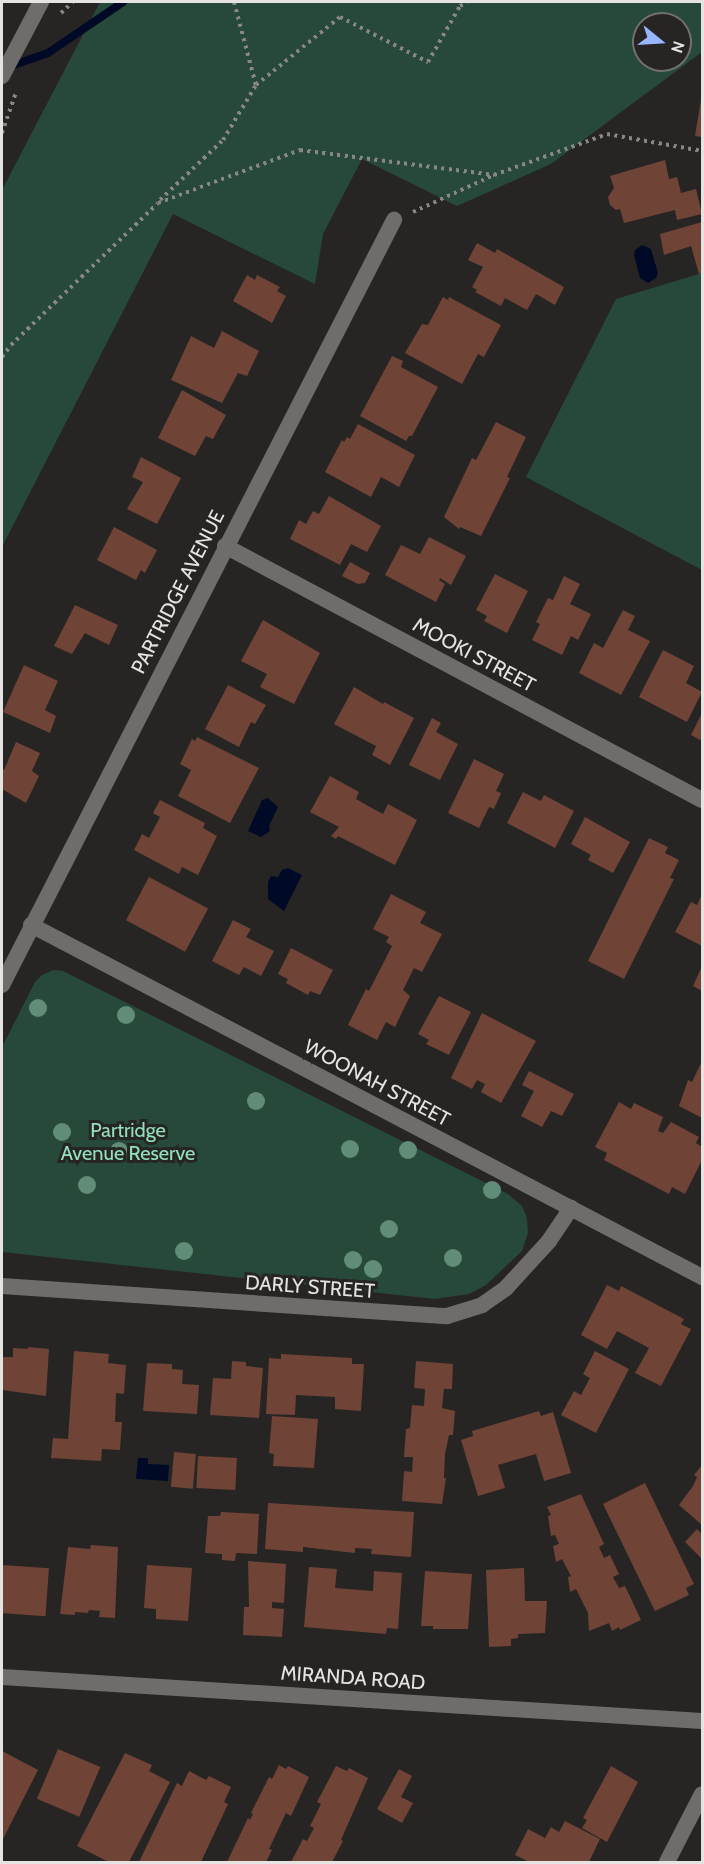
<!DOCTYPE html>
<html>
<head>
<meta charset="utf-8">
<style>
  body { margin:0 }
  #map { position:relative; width:704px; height:1864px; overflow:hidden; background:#272523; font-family:Cabin,sans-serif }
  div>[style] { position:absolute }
  .green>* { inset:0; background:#27493a }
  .water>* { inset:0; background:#000a26 }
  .stream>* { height:8px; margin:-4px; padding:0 4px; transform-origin:4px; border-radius:4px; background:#000a26 }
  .building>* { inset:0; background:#6f4336; transform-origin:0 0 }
  .path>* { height:4px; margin-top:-2px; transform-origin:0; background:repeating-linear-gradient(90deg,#898785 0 3px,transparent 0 7.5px) }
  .minor>* { height:16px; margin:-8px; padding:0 8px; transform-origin:8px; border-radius:8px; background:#6f6d6a }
  .secondary>* { height:16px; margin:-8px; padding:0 8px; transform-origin:8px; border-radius:8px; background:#6f6d6a }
  .trees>* { width:18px; height:18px; margin:-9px; border-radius:50%; background:#618c77 }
  span { translate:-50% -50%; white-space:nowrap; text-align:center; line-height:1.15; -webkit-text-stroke:6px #272523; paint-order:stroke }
  .street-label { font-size:20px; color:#e5e4e2 }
  .park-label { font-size:20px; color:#90e0bc }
  .frame { position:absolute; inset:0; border:3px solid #e5e4e2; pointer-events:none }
  .north { position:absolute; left:632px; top:12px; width:60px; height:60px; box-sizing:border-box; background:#272523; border:2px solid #73716f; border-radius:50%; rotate:108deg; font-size:16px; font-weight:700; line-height:24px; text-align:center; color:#e5e4e2 }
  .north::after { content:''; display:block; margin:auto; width:21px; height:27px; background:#97b6fd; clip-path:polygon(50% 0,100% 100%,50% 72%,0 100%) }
</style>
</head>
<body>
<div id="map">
  <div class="green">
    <i style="clip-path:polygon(evenodd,100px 2px,702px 2px,702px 52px,551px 164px,457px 206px,362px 159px,323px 234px,315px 284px,173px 214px,2px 547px,2px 190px,100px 2px,644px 24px,680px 24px,680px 60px,644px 60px,644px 24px)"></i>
    <i style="clip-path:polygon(702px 273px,702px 570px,526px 477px,616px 299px)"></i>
    <i style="clip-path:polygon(53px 970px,63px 971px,508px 1194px,522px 1206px,527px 1218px,528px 1233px,522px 1251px,486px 1285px,469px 1294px,435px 1299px,2px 1252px,2px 1047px,35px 982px,42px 975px)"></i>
  </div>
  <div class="water">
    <i style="clip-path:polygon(642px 245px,651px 249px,658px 273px,656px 278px,648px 283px,640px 278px,634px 255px,635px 250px)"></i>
    <i style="clip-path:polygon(268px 798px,278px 807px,269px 826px,270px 831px,261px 837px,248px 831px,262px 800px)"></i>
    <i style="clip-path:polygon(288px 868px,302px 875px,284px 911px,268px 899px,268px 882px,271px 876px,278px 877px,282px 870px)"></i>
    <i style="clip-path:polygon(138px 1458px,148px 1458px,148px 1464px,169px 1465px,168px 1481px,136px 1479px)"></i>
  </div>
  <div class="stream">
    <i style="left:8px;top:67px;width:42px;rotate:-19.3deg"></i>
    <i style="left:48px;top:53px;width:91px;rotate:-34.2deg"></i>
  </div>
  <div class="building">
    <i style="clip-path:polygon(701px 100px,702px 100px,702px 137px,695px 136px)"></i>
    <i style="clip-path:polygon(665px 160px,669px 179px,677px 177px,681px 193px,696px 189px,702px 214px,677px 220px,675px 210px,624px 223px,620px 209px,616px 210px,610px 205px,608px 197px,614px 188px,610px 176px)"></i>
    <i style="clip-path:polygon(702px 222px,702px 273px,699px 274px,691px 246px,664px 255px,660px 234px)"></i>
    <i style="clip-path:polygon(477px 243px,495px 253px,497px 249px,564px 287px,555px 305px,536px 294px,527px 310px,505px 298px,501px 306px,475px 292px,477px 290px,472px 287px,483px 267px,468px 260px)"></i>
    <i style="clip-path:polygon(247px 275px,255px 280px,257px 275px,280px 287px,277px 291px,286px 296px,272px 323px,233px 301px)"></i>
    <i style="clip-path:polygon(443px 297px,448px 300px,449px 297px,501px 325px,484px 357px,478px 354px,462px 384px,405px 353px,422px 324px,428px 325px)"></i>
    <i style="clip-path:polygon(222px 331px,259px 351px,247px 376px,238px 373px,222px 403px,171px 380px,191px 336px,214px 348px)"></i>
    <i style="clip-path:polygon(392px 356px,403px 361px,401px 367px,438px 387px,412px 436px,409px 436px,406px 441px,360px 416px)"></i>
    <i style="clip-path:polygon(182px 390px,226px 415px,213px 439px,206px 436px,195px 456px,158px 438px)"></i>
    <i style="clip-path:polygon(496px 422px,526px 437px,507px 477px,510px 478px,481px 536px,460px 527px,459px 529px,444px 517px,472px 458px,476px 460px)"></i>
    <i style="clip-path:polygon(358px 424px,415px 455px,399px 487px,381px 477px,371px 497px,325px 472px,342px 440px,344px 442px,347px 437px,350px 439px)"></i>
    <i style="clip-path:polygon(141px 457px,181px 478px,157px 524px,127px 509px,143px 482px,132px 477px)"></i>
    <i style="clip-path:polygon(329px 496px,381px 526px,367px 552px,351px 544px,340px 565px,290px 539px,299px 520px,306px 524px,313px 511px,319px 514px)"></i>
    <i style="clip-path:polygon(114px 527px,157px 550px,145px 573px,141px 570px,136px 580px,97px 560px)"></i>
    <i style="clip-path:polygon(429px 537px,466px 556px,451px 585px,440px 578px,439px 580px,445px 584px,436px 602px,385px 575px,401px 545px,420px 554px)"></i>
    <i style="clip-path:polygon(350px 562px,370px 573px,365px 583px,358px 584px,342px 576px)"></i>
    <i style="clip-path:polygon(495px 574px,528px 591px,507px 633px,484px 621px,487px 616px,476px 610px)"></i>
    <i style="clip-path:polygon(564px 576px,580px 584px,570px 604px,591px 614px,578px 640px,571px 636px,562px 655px,532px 640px,540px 624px,536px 622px,548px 598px,553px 600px)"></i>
    <i style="clip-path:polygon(75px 605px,118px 625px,109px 645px,85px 633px,72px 654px,54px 646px)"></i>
    <i style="clip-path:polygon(623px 610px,635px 616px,628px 630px,650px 641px,621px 695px,579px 673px,594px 643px,603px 648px)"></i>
    <i style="clip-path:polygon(263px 620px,320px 653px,294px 704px,260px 687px,267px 674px,241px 661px)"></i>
    <i style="clip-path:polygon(663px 650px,694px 666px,686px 683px,702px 692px,687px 722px,639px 697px)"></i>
    <i style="clip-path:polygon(24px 665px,58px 681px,45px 710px,56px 716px,50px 733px,3px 712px)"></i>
    <i style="clip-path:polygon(228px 685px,266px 705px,255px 724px,251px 722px,239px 747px,205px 729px)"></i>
    <i style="clip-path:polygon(354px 687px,383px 704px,384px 702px,414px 718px,390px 765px,372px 755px,376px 746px,334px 724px)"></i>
    <i style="clip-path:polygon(702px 713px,702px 741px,691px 735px)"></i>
    <i style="clip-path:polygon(432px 718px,441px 723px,436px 732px,458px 744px,440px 780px,409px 765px)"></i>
    <i style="clip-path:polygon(197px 737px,259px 768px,230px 823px,178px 796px,191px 770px,180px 764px,192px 739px,195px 741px)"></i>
    <i style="clip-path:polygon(16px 742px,40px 753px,32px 771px,39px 776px,26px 803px,2px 789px,2px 768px,4px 770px)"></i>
    <i style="clip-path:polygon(474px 759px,504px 774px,496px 791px,501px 793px,494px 809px,489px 807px,479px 828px,448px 813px)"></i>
    <i style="clip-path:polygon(330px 776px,359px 792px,356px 799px,370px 807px,383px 814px,388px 804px,417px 820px,395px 865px,338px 836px,336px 839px,331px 836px,339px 827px,310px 812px)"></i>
    <i style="clip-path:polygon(523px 792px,541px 801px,544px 795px,574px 811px,555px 848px,507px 823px)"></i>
    <i style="clip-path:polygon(160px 800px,205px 823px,203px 828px,217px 836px,198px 875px,182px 867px,179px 874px,134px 850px,142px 834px,149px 838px,160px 817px,153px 813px)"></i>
    <i style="clip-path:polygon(585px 817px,630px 842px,613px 873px,588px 860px,591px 855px,571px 844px)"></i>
    <i style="clip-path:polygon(649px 838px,668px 847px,665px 853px,679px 860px,670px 878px,674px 879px,624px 979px,588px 961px)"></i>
    <i style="left:149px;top:877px;width:67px;height:49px;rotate:28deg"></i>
    <i style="clip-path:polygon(391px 894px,426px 912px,420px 923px,442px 934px,422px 972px,414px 968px,403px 990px,410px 996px,395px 1027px,386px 1022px,377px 1040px,348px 1025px,366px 989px,369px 991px,392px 946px,386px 942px,389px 937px,373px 929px)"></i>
    <i style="clip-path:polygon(702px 894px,702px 946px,675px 932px,691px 902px,697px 905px)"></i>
    <i style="clip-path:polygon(233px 920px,251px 929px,246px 937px,274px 951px,261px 976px,244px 967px,239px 975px,212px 961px)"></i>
    <i style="clip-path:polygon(291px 948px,333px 970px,320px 995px,310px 991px,308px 995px,286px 983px,288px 979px,278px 974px)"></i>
    <i style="clip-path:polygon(702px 966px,702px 991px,693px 986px)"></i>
    <i style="clip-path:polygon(439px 996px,471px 1012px,449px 1055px,426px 1044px,429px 1040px,418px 1034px)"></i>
    <i style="clip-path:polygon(482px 1013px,536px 1041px,501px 1103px,481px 1092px,485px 1084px,477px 1080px,472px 1089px,451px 1078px)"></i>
    <i style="clip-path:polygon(702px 1061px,702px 1118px,679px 1106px,688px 1080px,692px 1082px)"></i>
    <i style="clip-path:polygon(529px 1071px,574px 1094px,562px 1116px,551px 1111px,542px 1127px,521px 1116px,534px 1091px,522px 1085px)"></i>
    <i style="clip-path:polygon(619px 1102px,631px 1109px,634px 1103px,663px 1117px,658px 1131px,663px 1133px,671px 1122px,699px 1137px,696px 1143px,702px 1147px,702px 1160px,685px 1194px,672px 1187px,669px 1194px,604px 1160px,607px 1153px,595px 1147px)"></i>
    <i style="clip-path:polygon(607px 1285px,619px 1291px,621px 1286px,684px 1319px,681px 1324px,691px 1329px,661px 1386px,635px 1373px,649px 1348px,617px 1331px,607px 1349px,581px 1335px)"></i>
    <i style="clip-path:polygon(28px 1347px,49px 1349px,46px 1396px,2px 1390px,2px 1357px,13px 1357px,13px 1348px,28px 1349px)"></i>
    <i style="clip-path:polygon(74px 1351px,109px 1354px,108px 1363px,126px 1365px,124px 1394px,116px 1393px,115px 1422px,122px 1422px,120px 1450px,102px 1449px,101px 1461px,51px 1458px,53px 1438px,68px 1439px)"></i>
    <i style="clip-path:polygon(595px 1351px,629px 1369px,596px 1433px,561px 1415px,574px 1391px,581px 1395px,590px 1378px,583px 1374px)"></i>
    <i style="clip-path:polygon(281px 1354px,352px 1358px,352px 1364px,364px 1364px,361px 1411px,335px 1409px,335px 1397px,296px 1395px,295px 1415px,266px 1414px,269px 1358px,281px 1359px)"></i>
    <i style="clip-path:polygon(232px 1361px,246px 1362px,246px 1366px,263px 1368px,259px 1418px,210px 1415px,213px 1378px,231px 1379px)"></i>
    <i style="clip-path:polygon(416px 1361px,453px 1364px,452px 1389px,444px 1389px,442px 1408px,455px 1411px,453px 1435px,449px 1435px,445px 1454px,444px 1478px,446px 1478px,442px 1504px,402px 1501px,404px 1471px,412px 1472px,413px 1457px,404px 1457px,406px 1429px,410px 1428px,412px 1405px,424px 1406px,425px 1389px,414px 1388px)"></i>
    <i style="clip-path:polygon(147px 1363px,172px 1364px,172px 1369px,183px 1370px,182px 1384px,199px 1385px,197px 1414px,143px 1411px)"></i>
    <i style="clip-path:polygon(539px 1411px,541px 1416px,553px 1412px,571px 1473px,544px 1481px,536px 1454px,498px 1465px,505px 1488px,478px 1496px,461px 1440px,473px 1436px,472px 1431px)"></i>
    <i style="clip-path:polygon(272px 1416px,318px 1419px,314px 1468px,273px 1466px,274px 1454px,269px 1453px)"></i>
    <i style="left:174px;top:1452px;width:22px;height:35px;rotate:5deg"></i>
    <i style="left:198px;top:1456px;width:39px;height:32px;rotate:3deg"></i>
    <i style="clip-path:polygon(702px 1465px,702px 1525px,679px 1505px,693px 1486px,697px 1477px,694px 1475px)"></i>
    <i style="clip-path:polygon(645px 1483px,694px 1584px,686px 1588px,689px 1595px,655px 1611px,603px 1504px)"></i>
    <i style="clip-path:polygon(581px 1494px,604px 1544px,599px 1547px,604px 1558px,610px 1555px,619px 1574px,613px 1577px,619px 1588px,625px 1586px,641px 1620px,620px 1630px,619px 1627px,612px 1631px,609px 1623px,589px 1631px,588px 1613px,576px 1589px,570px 1592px,568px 1577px,571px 1576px,562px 1559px,556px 1562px,553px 1546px,559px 1544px,555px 1535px,551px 1536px,548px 1516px,551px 1515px,547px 1507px)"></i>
    <i style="clip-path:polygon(268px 1503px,414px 1512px,411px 1557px,371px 1554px,372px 1549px,355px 1548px,355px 1553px,303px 1547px,303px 1552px,265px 1549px)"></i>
    <i style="clip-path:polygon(221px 1512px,259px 1514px,257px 1554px,236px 1553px,235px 1561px,222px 1560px,222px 1554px,205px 1553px,208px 1516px,220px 1516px)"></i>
    <i style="clip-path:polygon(697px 1529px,702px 1534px,702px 1559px,685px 1542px)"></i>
    <i style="clip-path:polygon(91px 1545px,118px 1547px,115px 1618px,99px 1617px,100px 1611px,89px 1610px,88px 1613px,75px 1612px,75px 1615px,60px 1614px,68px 1547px,90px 1549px)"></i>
    <i style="clip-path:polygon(248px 1561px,286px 1564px,284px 1603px,272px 1602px,272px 1608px,284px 1609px,282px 1637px,243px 1635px,244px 1607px,249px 1607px)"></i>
    <i style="left:2px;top:1565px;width:47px;height:48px;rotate:4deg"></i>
    <i style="clip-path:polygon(147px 1565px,192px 1568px,188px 1621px,156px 1619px,156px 1609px,144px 1608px)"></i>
    <i style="clip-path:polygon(309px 1567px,337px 1569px,335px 1588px,373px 1591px,374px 1571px,402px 1573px,398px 1629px,387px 1628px,386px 1634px,304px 1627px)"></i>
    <i style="clip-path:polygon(524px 1568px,525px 1601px,547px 1601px,545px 1633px,518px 1634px,518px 1638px,511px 1639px,511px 1646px,489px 1647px,486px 1570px)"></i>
    <i style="clip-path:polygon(425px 1571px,472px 1574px,468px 1629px,433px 1629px,433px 1626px,421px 1626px)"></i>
    <i style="left:58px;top:1749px;width:46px;height:54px;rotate:23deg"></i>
    <i style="clip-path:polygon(2px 1751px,38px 1770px,2px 1841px)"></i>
    <i style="clip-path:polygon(125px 1753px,152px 1765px,149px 1771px,170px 1782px,129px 1862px,109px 1862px,77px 1846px)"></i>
    <i style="clip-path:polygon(279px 1765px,286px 1769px,288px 1766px,309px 1777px,291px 1816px,286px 1813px,269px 1849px,272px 1850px,266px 1862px,227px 1862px,248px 1818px,250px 1820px,253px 1814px,251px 1813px,269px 1777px,272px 1779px)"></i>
    <i style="clip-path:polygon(336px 1766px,347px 1771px,349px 1768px,368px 1778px,341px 1840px,343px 1841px,332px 1862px,291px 1862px,303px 1839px,307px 1841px,314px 1828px,310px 1826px,321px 1804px,317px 1802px)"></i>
    <i style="clip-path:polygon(611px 1766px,638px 1782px,607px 1842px,582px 1828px,587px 1820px,583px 1818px)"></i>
    <i style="clip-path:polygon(399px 1769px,412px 1776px,401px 1797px,413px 1803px,402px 1823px,377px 1809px)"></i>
    <i style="clip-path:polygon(189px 1771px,206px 1780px,209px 1776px,231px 1787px,224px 1802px,228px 1804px,201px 1862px,139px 1862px,177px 1783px,182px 1786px)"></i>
    <i style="clip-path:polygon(565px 1821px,600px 1839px,589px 1862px,529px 1862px,515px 1855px,528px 1829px,545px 1838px,551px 1827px,559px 1832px)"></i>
  </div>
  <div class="path">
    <i style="left:234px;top:2px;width:86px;rotate:75.2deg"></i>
    <i style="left:61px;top:13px;width:16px;rotate:-43deg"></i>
    <i style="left:2px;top:133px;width:43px;rotate:-71.1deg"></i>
    <i style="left:160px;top:200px;width:87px;rotate:-43.6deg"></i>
    <i style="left:223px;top:140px;width:64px;rotate:-59deg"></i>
    <i style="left:256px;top:85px;width:108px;rotate:-39deg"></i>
    <i style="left:340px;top:17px;width:99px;rotate:27.1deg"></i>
    <i style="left:428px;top:62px;width:64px;rotate:-60.3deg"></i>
    <i style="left:460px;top:6px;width:8px;rotate:-30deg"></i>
    <i style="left:413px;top:212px;width:89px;rotate:-24.6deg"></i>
    <i style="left:2px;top:357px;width:15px;rotate:-53deg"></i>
    <i style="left:11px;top:345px;width:204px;rotate:-44deg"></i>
    <i style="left:158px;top:203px;width:152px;rotate:-20.5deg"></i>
    <i style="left:300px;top:150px;width:196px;rotate:7.3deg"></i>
    <i style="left:494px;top:175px;width:120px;rotate:-19.9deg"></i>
    <i style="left:607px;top:134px;width:97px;rotate:10.1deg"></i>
  </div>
  <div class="minor">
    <i style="left:225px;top:546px;width:540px;rotate:28.04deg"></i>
    <i style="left:31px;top:925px;width:758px;rotate:27.68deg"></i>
    <i style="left:2px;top:985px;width:860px;rotate:-62.87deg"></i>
    <i style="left:2px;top:1286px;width:446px;rotate:3.9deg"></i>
    <i style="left:447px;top:1316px;width:37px;rotate:-17deg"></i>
    <i style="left:482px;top:1305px;width:29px;rotate:-35deg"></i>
    <i style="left:506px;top:1288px;width:64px;rotate:-47.5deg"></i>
    <i style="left:549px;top:1241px;width:40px;rotate:-56deg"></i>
    <i style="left:2px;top:1677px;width:701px;rotate:3.6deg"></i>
    <i style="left:667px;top:1862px;width:76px;rotate:-62.8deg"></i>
  </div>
  <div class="secondary">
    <i style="left:2px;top:76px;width:84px;rotate:-62.2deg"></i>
  </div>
  <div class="trees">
    <i style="left:38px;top:1008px"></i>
    <i style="left:126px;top:1015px"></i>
    <i style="left:256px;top:1101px"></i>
    <i style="left:62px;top:1132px"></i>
    <i style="left:350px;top:1149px"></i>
    <i style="left:408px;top:1150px"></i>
    <i style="left:119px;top:1151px"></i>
    <i style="left:87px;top:1185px"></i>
    <i style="left:492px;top:1190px"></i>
    <i style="left:389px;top:1229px"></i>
    <i style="left:184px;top:1251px"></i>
    <i style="left:453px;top:1258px"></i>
    <i style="left:353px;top:1260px"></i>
    <i style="left:373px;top:1269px"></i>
  </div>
  <div class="street-label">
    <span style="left:178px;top:592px;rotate:-63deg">PARTRIDGE AVENUE</span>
    <span style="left:474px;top:655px;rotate:28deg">MOOKI STREET</span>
    <span style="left:377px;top:1083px;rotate:28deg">WOONAH STREET</span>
    <span style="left:310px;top:1287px;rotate:4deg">DARLY STREET</span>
    <span style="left:353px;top:1678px;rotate:4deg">MIRANDA ROAD</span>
  </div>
  <div class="park-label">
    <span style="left:128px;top:1142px">Partridge<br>Avenue Reserve</span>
  </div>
  <div class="frame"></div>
  <div class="north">N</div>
</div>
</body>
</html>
